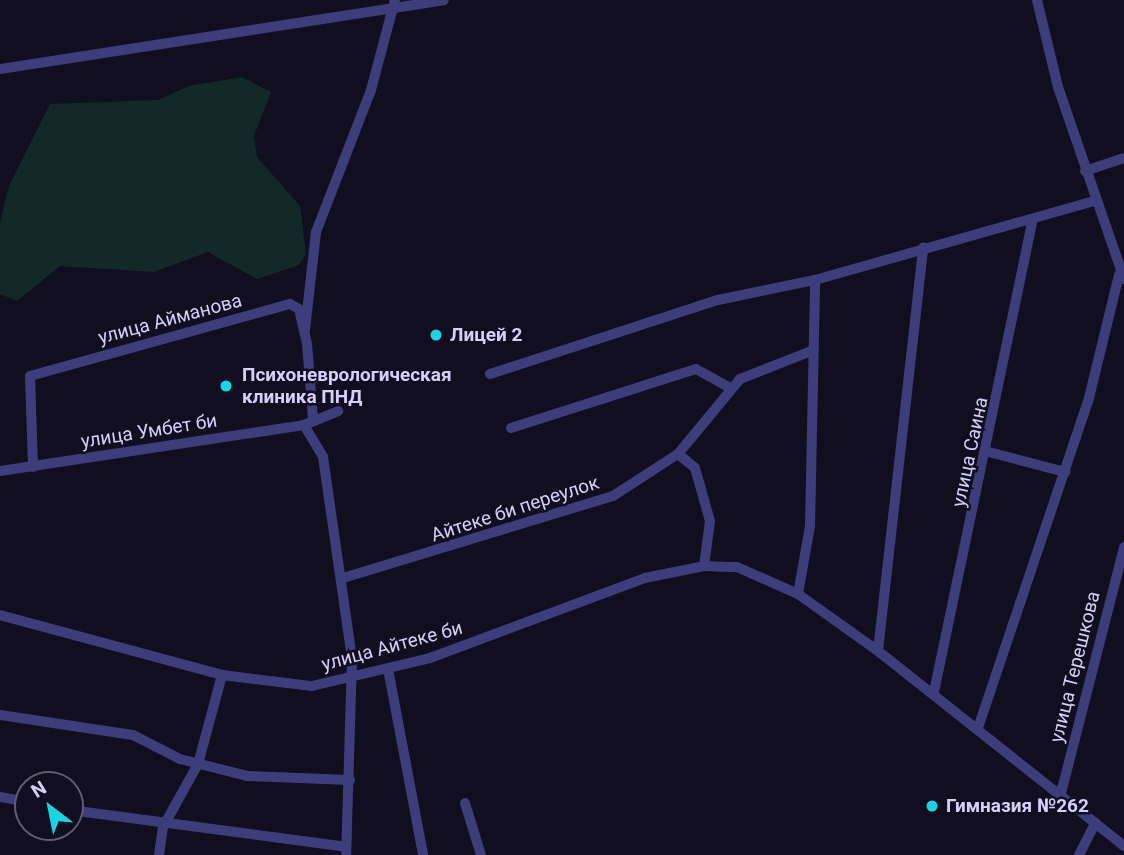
<!DOCTYPE html>
<html>
<head>
<meta charset="utf-8">
<style>
  body { margin:0 }
  #map { position:relative; width:1124px; height:855px; overflow:hidden; background:#110e1f; font-family:Roboto,sans-serif }
  div>[style] { position:absolute }
  .green>* { inset:0; background:#122927 }
  .minor>* { height:10px; margin:-5px; padding:0 5px; transform-origin:5px; border-radius:5px; background:#3e3d7b }
  .dots>* { width:19px; height:19px; translate:-50% -50%; box-sizing:border-box; border:4px solid #110e1f; border-radius:50% }
  span { translate:-50% -50%; white-space:nowrap; text-align:center; line-height:1.15; -webkit-text-stroke:5px #110e1f; paint-order:stroke }
  .street-label { font-size:19px; color:#d4d0fb }
  .poi-label { font-size:19px; color:#d4d0fb; font-weight:700 }
  .left { translate:0 -50%; text-align:left }
  .north { position:absolute; left:14px; top:771px; width:70px; height:70px; box-sizing:border-box; background:#110e1f; border:2px solid #5f5c77; border-radius:50%; rotate:328deg; font-size:19px; font-weight:700; line-height:28px; text-align:center; color:#d4d0fb }
  .north::after { content:''; display:block; margin:auto; width:24px; height:32px; background:#13d7e5; clip-path:polygon(50% 0,100% 100%,50% 72%,0 100%) }
</style>
</head>
<body>
<div id="map">
  <div class="green">
    <i style="clip-path:polygon(242px 77px,271px 92px,254px 136px,257px 157px,300px 206px,306px 254px,299px 265px,257px 279px,208px 252px,154px 272px,60px 266px,17px 301px,0 294px,0 222px,9px 186px,50px 104px,158px 100px,189px 86px)"></i>
  </div>
  <div class="minor">
    <i style="left:1037px;top:0;width:89px;rotate:76.4deg"></i>
    <i style="left:1058px;top:87px;width:203px;rotate:71deg"></i>
    <i style="left:0;top:69px;width:449px;rotate:-8.8deg"></i>
    <i style="left:1085px;top:171px;width:41px;rotate:-18.4deg"></i>
    <i style="left:305px;top:330px;width:99px;rotate:-83.6deg"></i>
    <i style="left:316px;top:232px;width:152px;rotate:-68.8deg"></i>
    <i style="left:371px;top:90px;width:93px;rotate:-75.1deg"></i>
    <i style="left:490px;top:374px;width:240px;rotate:-18deg"></i>
    <i style="left:718px;top:300px;width:99px;rotate:-11.7deg"></i>
    <i style="left:815px;top:280px;width:291px;rotate:-15.8deg"></i>
    <i style="left:304px;top:425px;width:37px;rotate:59deg"></i>
    <i style="left:323px;top:457px;width:203px;rotate:81.8deg"></i>
    <i style="left:352px;top:658px;width:197px;rotate:91.7deg"></i>
    <i style="left:511px;top:428px;width:194px;rotate:-17.7deg"></i>
    <i style="left:696px;top:369px;width:39px;rotate:29deg"></i>
    <i style="left:989px;top:452px;width:79px;rotate:14.7deg"></i>
    <i style="left:678px;top:454px;width:22px;rotate:39deg"></i>
    <i style="left:695px;top:468px;width:55px;rotate:74.2deg"></i>
    <i style="left:710px;top:521px;width:45px;rotate:97.6deg"></i>
    <i style="left:33px;top:467px;width:91px;rotate:-91.9deg"></i>
    <i style="left:30px;top:376px;width:270px;rotate:-15.5deg"></i>
    <i style="left:290px;top:304px;width:10px;rotate:29deg"></i>
    <i style="left:299px;top:309px;width:36px;rotate:77deg"></i>
    <i style="left:307px;top:344px;width:75px;rotate:85.4deg"></i>
    <i style="left:0;top:471px;width:307px;rotate:-8.6deg"></i>
    <i style="left:304px;top:425px;width:37px;rotate:-22deg"></i>
    <i style="left:343px;top:578px;width:282px;rotate:-16.9deg"></i>
    <i style="left:613px;top:496px;width:77px;rotate:-32.9deg"></i>
    <i style="left:678px;top:454px;width:97px;rotate:-50.4deg"></i>
    <i style="left:740px;top:379px;width:79px;rotate:-21.4deg"></i>
    <i style="left:798px;top:594px;width:69px;rotate:-80deg"></i>
    <i style="left:810px;top:526px;width:246px;rotate:-88.8deg"></i>
    <i style="left:0;top:615px;width:230px;rotate:15.1deg"></i>
    <i style="left:222px;top:675px;width:91px;rotate:7deg"></i>
    <i style="left:312px;top:686px;width:121px;rotate:-13.3deg"></i>
    <i style="left:430px;top:658px;width:229px;rotate:-20.4deg"></i>
    <i style="left:645px;top:578px;width:60px;rotate:-11.5deg"></i>
    <i style="left:704px;top:566px;width:33px;rotate:2deg"></i>
    <i style="left:737px;top:567px;width:67px;rotate:23.9deg"></i>
    <i style="left:798px;top:594px;width:98px;rotate:35.5deg"></i>
    <i style="left:878px;top:651px;width:314px;rotate:38.4deg"></i>
    <i style="left:878px;top:651px;width:406px;rotate:-83.6deg"></i>
    <i style="left:388px;top:669px;width:189px;rotate:79.3deg"></i>
    <i style="left:934px;top:692px;width:483px;rotate:-78.2deg"></i>
    <i style="left:0;top:715px;width:134px;rotate:8.6deg"></i>
    <i style="left:133px;top:735px;width:53px;rotate:27.1deg"></i>
    <i style="left:180px;top:759px;width:69px;rotate:14.2deg"></i>
    <i style="left:247px;top:776px;width:103px;rotate:2.2deg"></i>
    <i style="left:979px;top:725px;width:341px;rotate:-71.4deg"></i>
    <i style="left:1088px;top:402px;width:131px;rotate:-76.3deg"></i>
    <i style="left:0;top:797px;width:28px;rotate:10deg"></i>
    <i style="left:1060px;top:797px;width:258px;rotate:-75.6deg"></i>
    <i style="left:465px;top:803px;width:54px;rotate:72.9deg"></i>
    <i style="left:70px;top:810px;width:278px;rotate:7.6deg"></i>
    <i style="left:159px;top:855px;width:28px;rotate:-82deg"></i>
    <i style="left:163px;top:827px;width:72px;rotate:-60.9deg"></i>
    <i style="left:198px;top:764px;width:92px;rotate:-74.9deg"></i>
    <i style="left:1079px;top:855px;width:36px;rotate:-63deg"></i>
  </div>
  <div class="dots">
    <i style="left:436px;top:335px;background:#13d7e5"></i>
    <i style="left:226px;top:386px;background:#13d7e5"></i>
    <i style="left:932px;top:806px;background:#13d7e5"></i>
  </div>
  <div class="street-label">
    <span style="left:170px;top:319px;rotate:-15deg">улица Айманова</span>
    <span style="left:149px;top:431px;rotate:-9deg">улица Умбет би</span>
    <span style="left:970px;top:452px;rotate:-78deg">улица Саина</span>
    <span style="left:515px;top:509px;rotate:-18deg">Айтеке би переулок</span>
    <span style="left:392px;top:646px;rotate:-15deg">улица Айтеке би</span>
    <span style="left:1075px;top:667px;rotate:-76deg">улица Терешкова</span>
  </div>
  <div class="poi-label">
    <span class="left" style="left:450px;top:335px">Лицей 2</span>
    <span class="left" style="left:242px;top:386px">Психоневрологическая<br>клиника ПНД</span>
    <span class="left" style="left:946px;top:806px">Гимназия №262</span>
  </div>
  <div class="north">N</div>
</div>
</body>
</html>
